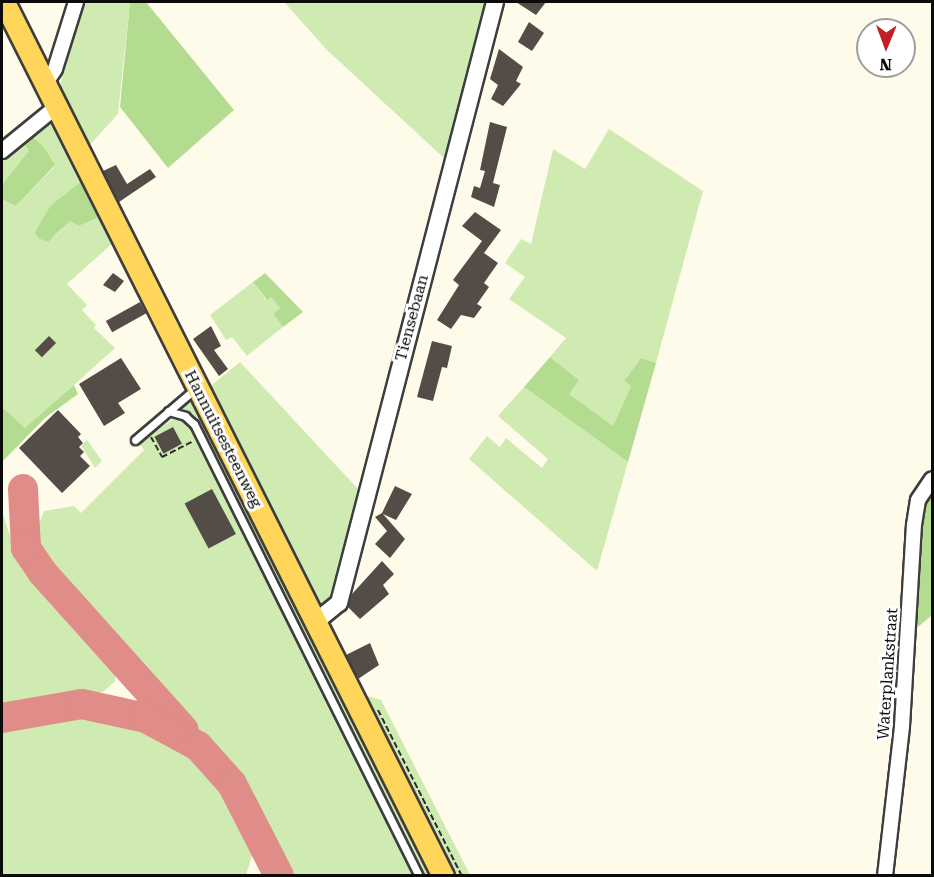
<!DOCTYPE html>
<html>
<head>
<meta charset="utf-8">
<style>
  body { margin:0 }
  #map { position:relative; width:934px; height:877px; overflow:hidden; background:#fffbea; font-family:"Roboto Serif",serif }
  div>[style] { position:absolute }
  .green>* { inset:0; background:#d0ebb2 }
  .forest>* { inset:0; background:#b3dc91 }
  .taxiway>* { height:30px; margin:-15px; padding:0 15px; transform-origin:15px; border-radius:15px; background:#e08c88 }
  .building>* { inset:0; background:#544c47; transform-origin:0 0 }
  .path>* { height:2px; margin-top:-1px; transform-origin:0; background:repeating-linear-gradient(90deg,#2d2d2d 0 6px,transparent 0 9px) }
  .roads { filter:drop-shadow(2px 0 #3e3e3e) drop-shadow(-2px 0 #3e3e3e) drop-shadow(0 2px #3e3e3e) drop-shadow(0 -2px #3e3e3e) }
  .service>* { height:7px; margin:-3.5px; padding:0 3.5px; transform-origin:3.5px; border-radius:3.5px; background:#fff }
  .minor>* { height:14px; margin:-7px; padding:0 7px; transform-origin:7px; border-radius:7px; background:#fff }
  .tertiary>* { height:16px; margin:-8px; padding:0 8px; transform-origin:8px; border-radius:8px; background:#fff }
  .primary>* { height:21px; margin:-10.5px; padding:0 10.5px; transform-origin:10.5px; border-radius:10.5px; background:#ffd65a }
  span { translate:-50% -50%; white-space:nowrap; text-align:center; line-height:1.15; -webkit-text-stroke:6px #fff; paint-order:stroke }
  .street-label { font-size:16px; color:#0b0b0b }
  .frame { position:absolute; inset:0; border:3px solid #0b0b0b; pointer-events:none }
  .north { position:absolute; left:856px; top:18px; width:60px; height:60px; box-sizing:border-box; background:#fff; border:2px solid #9d9d9d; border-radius:50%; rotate:181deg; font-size:16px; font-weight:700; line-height:24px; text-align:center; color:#0b0b0b }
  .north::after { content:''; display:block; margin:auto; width:21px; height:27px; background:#c11e26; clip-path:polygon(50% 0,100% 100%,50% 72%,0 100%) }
</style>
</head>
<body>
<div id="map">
  <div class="green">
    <i style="clip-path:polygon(82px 2px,130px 2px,118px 114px,87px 148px,59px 90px)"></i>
    <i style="clip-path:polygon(284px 2px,487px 2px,445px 159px,327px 50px)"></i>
    <i style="clip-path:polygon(47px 121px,53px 121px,83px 180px,51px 205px,53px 238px,70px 221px,79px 226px,101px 216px,114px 242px,67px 284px,87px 305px,82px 310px,96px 325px,94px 328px,115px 348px,25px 429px,2px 407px,2px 199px,16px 206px,55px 166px,44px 147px,29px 134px)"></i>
    <i style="clip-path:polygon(609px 129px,703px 191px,656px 363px,641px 358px,624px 381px,631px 386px,613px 426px,568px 394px,579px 380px,550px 357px,566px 338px,509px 299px,525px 277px,505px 263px,521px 239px,531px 244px,553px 149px,585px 169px)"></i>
    <i style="clip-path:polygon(22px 140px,30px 151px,2px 185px,2px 159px)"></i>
    <i style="clip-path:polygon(253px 282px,266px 300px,271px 297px,280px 308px,273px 314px,283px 327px,247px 356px,232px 337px,226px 340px,210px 315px)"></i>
    <i style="clip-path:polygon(240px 362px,358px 489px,332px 598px,321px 605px,314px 600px,208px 388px)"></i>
    <i style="clip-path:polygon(524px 387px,628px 462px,597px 571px,469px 459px,487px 436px,500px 447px,506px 438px,542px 468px,548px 459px,498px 416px)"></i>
    <i style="clip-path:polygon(190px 399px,431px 875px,422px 875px,198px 424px,180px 408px)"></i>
    <i style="clip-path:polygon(173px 419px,187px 422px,192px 427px,415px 875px,289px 875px,233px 779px,188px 721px,50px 570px,41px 555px,36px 533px,44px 511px,74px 506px,81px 513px,144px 450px,139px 443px)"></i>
    <i style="clip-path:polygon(87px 440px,102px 461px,95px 468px,81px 446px)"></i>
    <i style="clip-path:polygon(2px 511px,12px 542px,27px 565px,117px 665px,115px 681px,103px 692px,2px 710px)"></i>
    <i style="clip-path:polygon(364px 695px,381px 700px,470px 875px,451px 875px)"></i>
    <i style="clip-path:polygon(75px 712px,143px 729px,195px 758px,221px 785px,249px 834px,252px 856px,246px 875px,2px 875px,2px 724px)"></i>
  </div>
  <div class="forest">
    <i style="clip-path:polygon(130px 2px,146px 2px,234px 110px,168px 168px,120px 107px)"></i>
    <i style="clip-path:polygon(29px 134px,44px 147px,55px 165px,16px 206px,2px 199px,2px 185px,29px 151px,22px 140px)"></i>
    <i style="clip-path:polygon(83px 180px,101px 216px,79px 226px,70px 221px,48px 242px,38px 238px,35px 232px,51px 205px)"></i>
    <i style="clip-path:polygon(265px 273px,303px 312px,283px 327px,273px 314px,280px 308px,271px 297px,267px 300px,253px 282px)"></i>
    <i style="clip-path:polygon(550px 357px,579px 380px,569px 394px,613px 426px,631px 386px,624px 381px,641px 358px,656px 363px,628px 462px,524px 387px)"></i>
    <i style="clip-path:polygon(74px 385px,78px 394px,45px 418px,2px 462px,2px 407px,25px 428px)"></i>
    <i style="clip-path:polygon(932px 485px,932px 615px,912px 632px,921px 505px)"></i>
  </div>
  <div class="taxiway">
    <i style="left:23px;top:489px;width:59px;rotate:87.1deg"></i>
    <i style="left:26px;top:548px;width:29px;rotate:56deg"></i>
    <i style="left:42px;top:572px;width:212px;rotate:48.1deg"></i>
    <i style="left:2px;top:718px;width:81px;rotate:-9.9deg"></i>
    <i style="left:82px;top:704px;width:66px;rotate:12.3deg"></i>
    <i style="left:146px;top:718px;width:59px;rotate:28.3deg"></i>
    <i style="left:198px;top:746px;width:51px;rotate:48.2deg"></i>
    <i style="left:232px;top:784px;width:103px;rotate:62.9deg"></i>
  </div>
  <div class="building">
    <i style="clip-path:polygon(516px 2px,546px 2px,536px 15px)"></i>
    <i style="clip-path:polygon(529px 22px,544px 33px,532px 51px,518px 42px)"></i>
    <i style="clip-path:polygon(499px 49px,523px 67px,516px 81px,521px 84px,503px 106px,491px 99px,498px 85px,490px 79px)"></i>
    <i style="clip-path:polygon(490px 122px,507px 127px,493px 183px,500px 185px,494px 207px,471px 197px,474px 186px,480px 188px,485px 171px,480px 170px)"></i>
    <i style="clip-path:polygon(116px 165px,127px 184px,150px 169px,156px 177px,119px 202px,103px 171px)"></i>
    <i style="clip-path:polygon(475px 212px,501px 230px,484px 253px,498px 263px,484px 283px,489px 287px,477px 304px,482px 307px,474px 318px,461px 315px,451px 329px,437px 320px,459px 285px,453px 280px,482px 241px,462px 226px)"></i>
    <i style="clip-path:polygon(113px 273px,124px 281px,115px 292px,103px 285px)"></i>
    <i style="left:140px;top:302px;width:13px;height:39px;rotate:61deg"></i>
    <i style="clip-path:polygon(211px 326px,221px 346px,214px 350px,228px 369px,219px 376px,193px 339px)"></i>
    <i style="left:49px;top:336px;width:10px;height:20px;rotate:45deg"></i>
    <i style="clip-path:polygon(432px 341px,452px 346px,447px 368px,442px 367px,433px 401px,417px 397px)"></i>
    <i style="clip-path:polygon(121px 358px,141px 389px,118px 403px,125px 413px,104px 426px,79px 384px)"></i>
    <i style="clip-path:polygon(58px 410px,81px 434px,78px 437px,83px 443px,79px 447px,84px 452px,80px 456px,90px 466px,62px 493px,19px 448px)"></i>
    <i style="left:173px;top:427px;width:19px;height:21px;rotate:62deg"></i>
    <i style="clip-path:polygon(395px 486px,412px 494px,396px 520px,383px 514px,405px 539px,390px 558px,375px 544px,387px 531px,375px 517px,382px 513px)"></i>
    <i style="left:212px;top:489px;width:51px;height:31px;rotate:62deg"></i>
    <i style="clip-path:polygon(382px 561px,394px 574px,383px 585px,389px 594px,360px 619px,348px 607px,352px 594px)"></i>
    <i style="clip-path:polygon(370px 643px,379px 665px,358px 679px,346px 655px)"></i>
  </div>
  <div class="path">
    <i style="left:151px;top:437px;width:23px;rotate:61deg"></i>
    <i style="left:162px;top:457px;width:35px;rotate:-27deg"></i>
    <i style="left:378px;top:710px;width:186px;rotate:63.2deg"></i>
  </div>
  <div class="roads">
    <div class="service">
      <i style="left:168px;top:411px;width:18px;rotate:16deg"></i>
      <i style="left:185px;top:416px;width:12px;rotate:42deg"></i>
      <i style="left:194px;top:424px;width:505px;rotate:63.54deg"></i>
      <i style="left:135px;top:440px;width:79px;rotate:-40.4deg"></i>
    </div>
    <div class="minor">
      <i style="left:45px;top:84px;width:18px;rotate:-56deg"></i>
      <i style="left:55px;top:69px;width:70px;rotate:-72.6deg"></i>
      <i style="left:2px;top:151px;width:70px;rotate:-39.2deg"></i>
      <i style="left:885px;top:876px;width:151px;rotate:-83.5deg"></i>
      <i style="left:902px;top:726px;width:201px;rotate:-86.6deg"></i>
      <i style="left:914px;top:525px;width:25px;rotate:-81deg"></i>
      <i style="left:918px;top:500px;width:25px;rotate:-56deg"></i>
    </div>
    <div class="tertiary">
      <i style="left:314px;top:623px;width:32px;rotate:-39deg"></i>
      <i style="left:339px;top:603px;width:621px;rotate:-75.45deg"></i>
    </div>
    <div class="primary">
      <i style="left:4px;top:2px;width:978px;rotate:63.33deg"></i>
    </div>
  </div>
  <div class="street-label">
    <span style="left:412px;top:318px;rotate:-75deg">Tiensebaan</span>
    <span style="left:223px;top:439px;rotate:63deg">Hannuitsesteenweg</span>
    <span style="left:888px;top:674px;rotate:-86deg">Waterplankstraat</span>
  </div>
  <div class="frame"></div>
  <div class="north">N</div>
</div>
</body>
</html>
